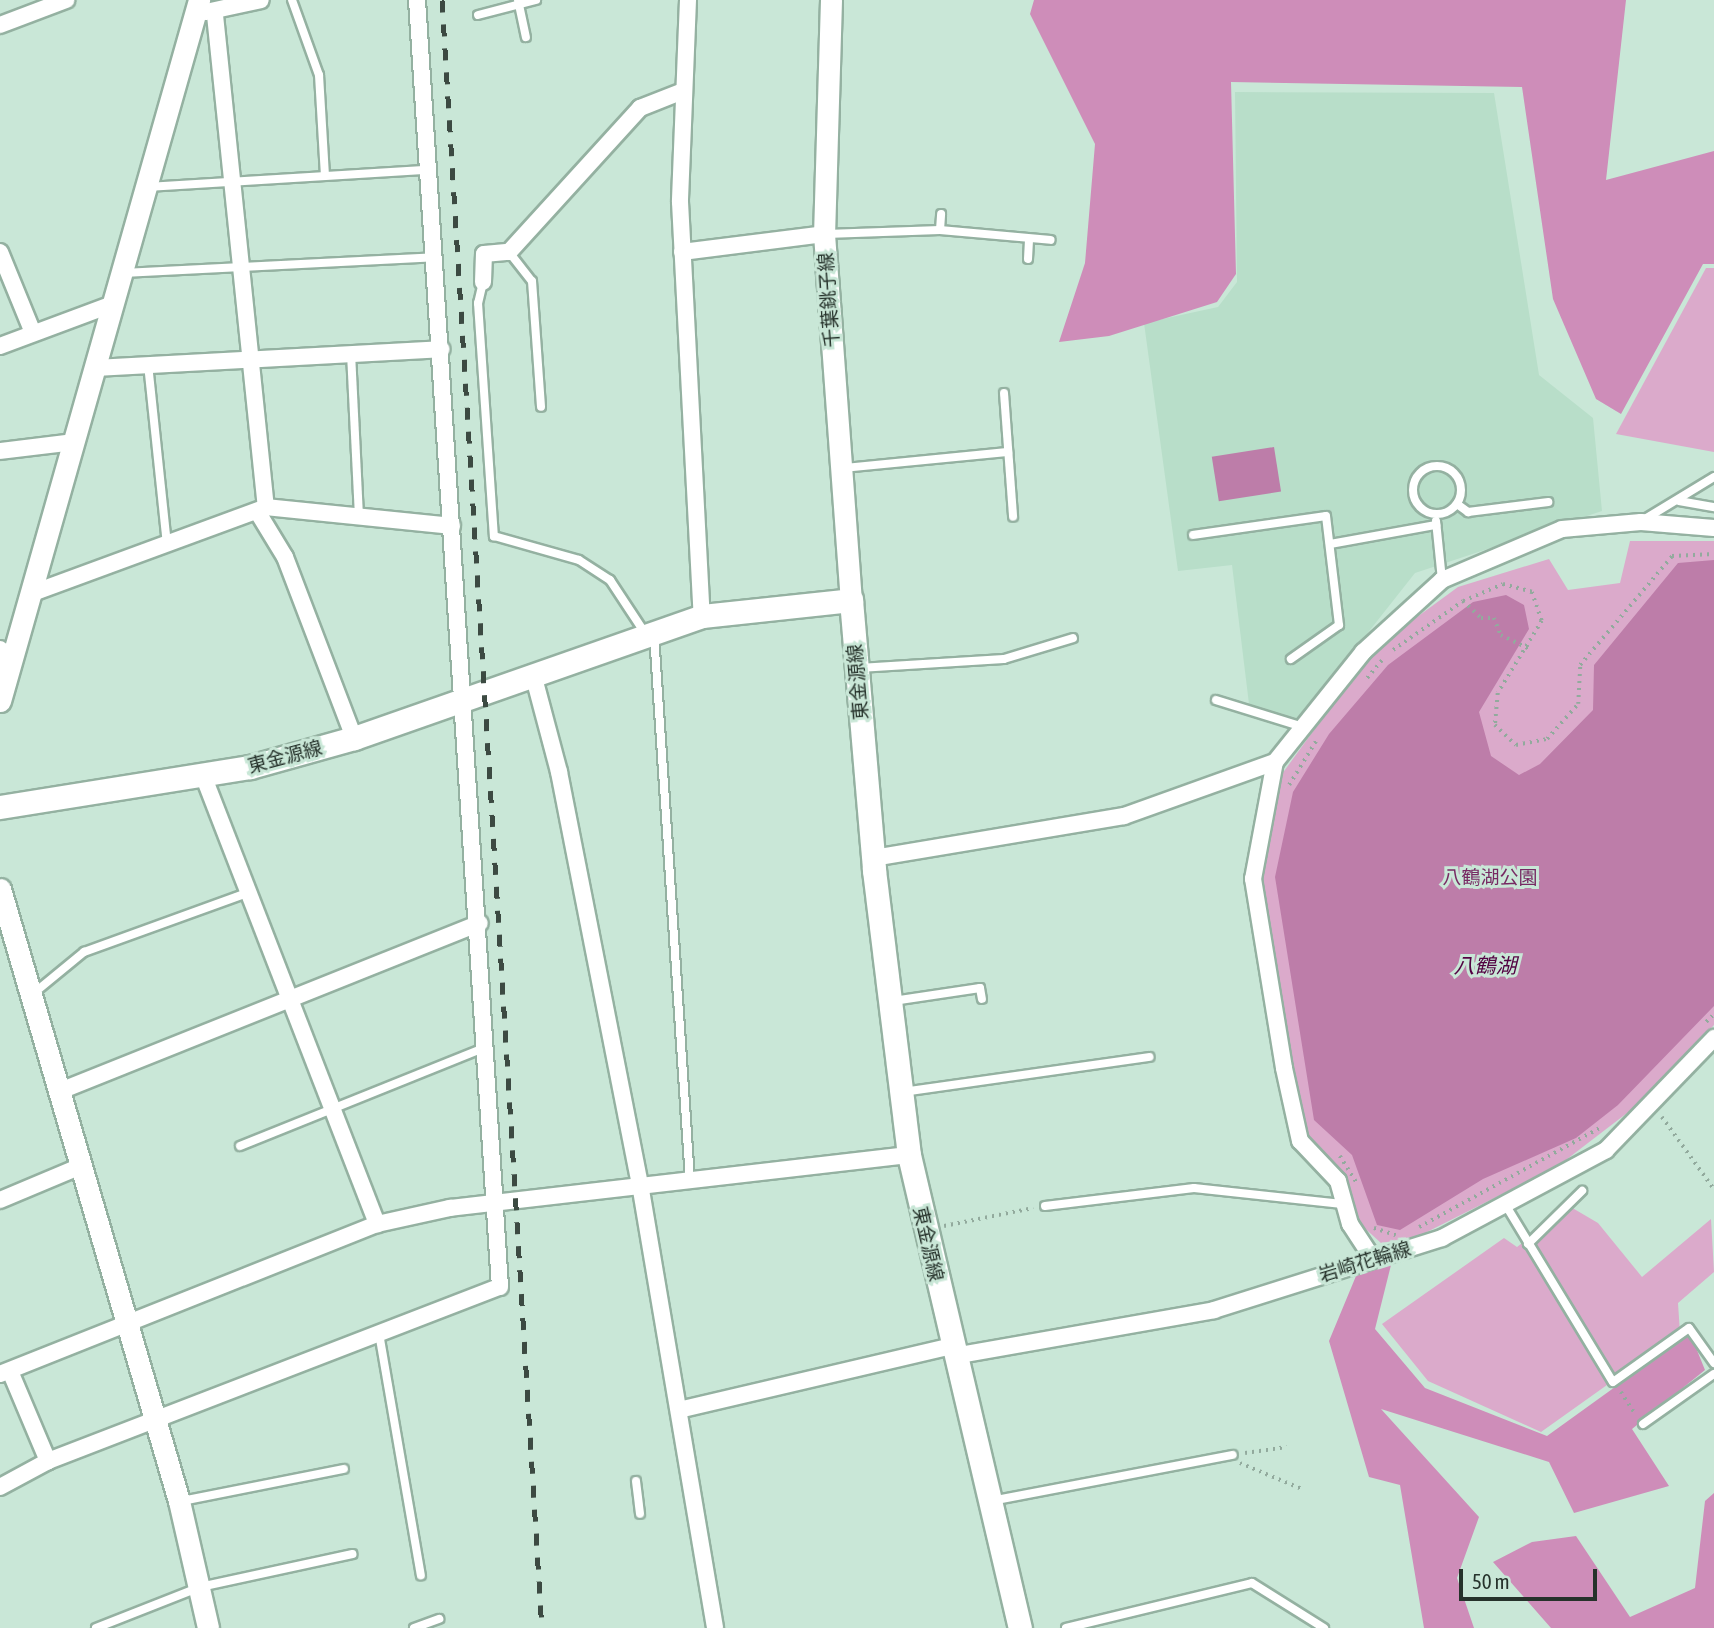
<!DOCTYPE html>
<html>
<head>
<meta charset="utf-8">
<style>
  body { margin:0 }
  #map { position:relative; width:1714px; height:1628px; overflow:hidden; background:#c9e7d7; font-family:"Asap Condensed","Noto Sans JP",sans-serif }
  div>[style] { position:absolute }
  .built>* { inset:0; background:#b8dec9 }
  .green>* { inset:0; background:#dbaacb }
  .forest>* { inset:0; background:#ce8db9 }
  .water>* { inset:0; background:#bd7da9; transform-origin:0 0 }
  .path>* { height:3.5px; margin-top:-1.75px; transform-origin:0; background:repeating-linear-gradient(90deg,#92aa9d 0 2px,transparent 0 7px) }
  .roads { filter:drop-shadow(2px 0 #94b1a1) drop-shadow(-2px 0 #94b1a1) drop-shadow(0 2px #94b1a1) drop-shadow(0 -2px #94b1a1) }
  .service>* { height:8px; margin:-4px; padding:0 4px; transform-origin:4px; border-radius:4px; background:#fff }
  .service>.ring { margin:-4px; padding:0; box-sizing:content-box; background:none; border:8px solid #fff; border-radius:50% }
  .minor>* { height:16px; margin:-8px; padding:0 8px; transform-origin:8px; border-radius:8px; background:#fff }
  .tertiary>* { height:21px; margin:-10.5px; padding:0 10.5px; transform-origin:10.5px; border-radius:10.5px; background:#fff }
  .secondary>* { height:23px; margin:-11.5px; padding:0 11.5px; transform-origin:11.5px; border-radius:11.5px; background:#fff }
  .rail>* { height:5px; margin-top:-2.5px; transform-origin:0; background:repeating-linear-gradient(90deg,#3c4a42 0 12px,transparent 0 24px) }
  span { translate:-50% -50%; white-space:nowrap; text-align:center; line-height:1.15; -webkit-text-stroke:6px #c9e7d7; paint-order:stroke }
  .street-label { font-size:19px; color:#26322b }
  .park-label { font-size:19px; color:#772a63 }
  .water-label { font-size:21px; color:#520242; font-style:italic }
  .scale { position:absolute; left:1459px; top:1569px; width:138px; height:32px; box-sizing:border-box; border:4px solid #26322b; border-top:0; padding-left:9px; font-size:21px; line-height:24px; white-space:nowrap; color:#26322b; -webkit-text-stroke:5px #c9e7d7; paint-order:stroke }
</style>
</head>
<body>
<div id="map">
  <div class="built">
    <i style="clip-path:polygon(1235px 92px,1494px 93px,1539px 375px,1593px 418px,1602px 511px,1415px 573px,1299px 720px,1249px 704px,1232px 565px,1178px 571px,1144px 323px,1218px 307px,1237px 282px)"></i>
  </div>
  <div class="green">
    <i style="clip-path:polygon(1706px 268px,1714px 268px,1714px 452px,1616px 434px)"></i>
    <i style="clip-path:polygon(1630px 541px,1714px 541px,1714px 1025px,1644px 1100px,1558px 1166px,1417px 1237px,1381px 1243px,1359px 1223px,1344px 1179px,1306px 1137px,1260px 880px,1282px 774px,1372px 650px,1458px 587px,1549px 559px,1568px 590px,1620px 583px)"></i>
    <i style="clip-path:polygon(1569px 1206px,1598px 1223px,1642px 1277px,1711px 1219px,1714px 1272px,1678px 1303px,1680px 1333px,1541px 1432px,1428px 1381px,1382px 1324px,1504px 1238px,1517px 1247px)"></i>
  </div>
  <div class="forest">
    <i style="clip-path:polygon(1034px 0,1626px 0,1606px 180px,1714px 151px,1714px 264px,1703px 264px,1621px 414px,1596px 399px,1553px 299px,1522px 87px,1231px 82px,1236px 274px,1217px 302px,1109px 336px,1059px 342px,1085px 263px,1095px 144px,1030px 14px)"></i>
    <i style="clip-path:polygon(1391px 1265px,1375px 1329px,1425px 1388px,1547px 1436px,1690px 1333px,1705px 1370px,1632px 1429px,1669px 1486px,1574px 1513px,1549px 1462px,1381px 1409px,1479px 1517px,1457px 1578px,1474px 1628px,1424px 1628px,1400px 1485px,1369px 1477px,1329px 1341px,1356px 1276px)"></i>
    <i style="clip-path:polygon(1714px 1493px,1714px 1628px,1551px 1628px,1493px 1562px,1532px 1542px,1576px 1536px,1630px 1617px,1695px 1588px,1705px 1501px)"></i>
  </div>
  <div class="water">
    <i style="left:1274px;top:447px;width:45px;height:63px;rotate:81deg"></i>
    <i style="clip-path:polygon(1714px 560px,1714px 1006px,1618px 1105px,1576px 1138px,1483px 1179px,1400px 1230px,1377px 1225px,1352px 1155px,1314px 1120px,1275px 877px,1293px 792px,1329px 734px,1388px 665px,1473px 602px,1506px 595px,1524px 605px,1529px 629px,1479px 712px,1491px 756px,1519px 775px,1540px 764px,1593px 710px,1594px 665px,1678px 563px)"></i>
  </div>
  <div class="path">
    <i style="left:1463px;top:601px;width:25px;rotate:43deg"></i>
    <i style="left:1481px;top:618px;width:13px"></i>
    <i style="left:1494px;top:618px;width:18px;rotate:68deg"></i>
    <i style="left:1501px;top:635px;width:32px;rotate:26deg"></i>
    <i style="left:1393px;top:650px;width:85px;rotate:-35deg"></i>
    <i style="left:1463px;top:601px;width:43px;rotate:-23deg"></i>
    <i style="left:1503px;top:584px;width:30px;rotate:15deg"></i>
    <i style="left:1532px;top:592px;width:31px;rotate:71deg"></i>
    <i style="left:1542px;top:621px;width:84px;rotate:121.4deg"></i>
    <i style="left:1498px;top:693px;width:32px;rotate:95deg"></i>
    <i style="left:1495px;top:725px;width:29px;rotate:44deg"></i>
    <i style="left:1516px;top:745px;width:32px;rotate:-11deg"></i>
    <i style="left:1547px;top:739px;width:47px;rotate:-48.5deg"></i>
    <i style="left:1578px;top:704px;width:39px;rotate:-87deg"></i>
    <i style="left:1580px;top:665px;width:143px;rotate:-49.8deg"></i>
    <i style="left:1672px;top:556px;width:42px;rotate:-2.7deg"></i>
    <i style="left:1367px;top:678px;width:23px;rotate:-50deg"></i>
    <i style="left:1289px;top:785px;width:52px;rotate:-58.5deg"></i>
    <i style="left:1706px;top:1022px;width:11px;rotate:-45deg"></i>
    <i style="left:1662px;top:1117px;width:89px;rotate:54.2deg"></i>
    <i style="left:1340px;top:1156px;width:32px;rotate:58deg"></i>
    <i style="left:944px;top:1226px;width:91px;rotate:-11.4deg"></i>
    <i style="left:1419px;top:1227px;width:209px;rotate:-28.7deg"></i>
    <i style="left:1374px;top:1228px;width:23px;rotate:18deg"></i>
    <i style="left:1621px;top:1392px;width:27px;rotate:57deg"></i>
    <i style="left:1245px;top:1453px;width:42px;rotate:-8.1deg"></i>
    <i style="left:1240px;top:1463px;width:67px;rotate:22.8deg"></i>
  </div>
  <div class="roads">
    <div class="service">
      <i style="left:292px;top:0;width:80px;rotate:70.2deg"></i>
      <i style="left:319px;top:75px;width:100px;rotate:86.6deg"></i>
      <i style="left:518px;top:0;width:38px;rotate:78deg"></i>
      <i style="left:478px;top:15px;width:60px;rotate:-14.5deg"></i>
      <i style="left:147px;top:187px;width:281px;rotate:-3.5deg"></i>
      <i style="left:940px;top:230px;width:111px;rotate:5.1deg"></i>
      <i style="left:826px;top:234px;width:114px;rotate:-2deg"></i>
      <i style="left:940px;top:230px;width:16px;rotate:-86deg"></i>
      <i style="left:509px;top:252px;width:37px;rotate:52deg"></i>
      <i style="left:532px;top:281px;width:126px;rotate:85.9deg"></i>
      <i style="left:1028px;top:259px;width:19px;rotate:-87deg"></i>
      <i style="left:123px;top:273px;width:312px;rotate:-2.9deg"></i>
      <i style="left:483px;top:282px;width:22px;rotate:103deg"></i>
      <i style="left:478px;top:303px;width:234px;rotate:86.1deg"></i>
      <i style="left:494px;top:536px;width:88px;rotate:15.8deg"></i>
      <i style="left:579px;top:560px;width:37px;rotate:33deg"></i>
      <i style="left:610px;top:580px;width:64px;rotate:56.6deg"></i>
      <i style="left:351px;top:353px;width:164px;rotate:87.2deg"></i>
      <i style="left:148px;top:364px;width:181px;rotate:84deg"></i>
      <i style="left:1004px;top:393px;width:124px;rotate:85.8deg"></i>
      <i class="ring" style="left:1413px;top:466px;width:40px;height:40px"></i>
      <i style="left:844px;top:468px;width:165px;rotate:-5.6deg"></i>
      <i style="left:1679px;top:501px;width:36px;rotate:10deg"></i>
      <i style="left:1457px;top:504px;width:14px;rotate:36deg"></i>
      <i style="left:1468px;top:512px;width:81px;rotate:-7.1deg"></i>
      <i style="left:1645px;top:519px;width:81px;rotate:-31.3deg"></i>
      <i style="left:1436px;top:521px;width:59px;rotate:84.2deg"></i>
      <i style="left:1193px;top:535px;width:134px;rotate:-8.1deg"></i>
      <i style="left:1326px;top:516px;width:110px;rotate:83.2deg"></i>
      <i style="left:1339px;top:625px;width:59px;rotate:144.7deg"></i>
      <i style="left:1330px;top:544px;width:108px;rotate:-10.2deg"></i>
      <i style="left:654px;top:634px;width:547px;rotate:86.23deg"></i>
      <i style="left:859px;top:668px;width:145px;rotate:-3.6deg"></i>
      <i style="left:1004px;top:659px;width:72px;rotate:-16.9deg"></i>
      <i style="left:1216px;top:700px;width:91px;rotate:17.2deg"></i>
      <i style="left:34px;top:993px;width:65px;rotate:-39.4deg"></i>
      <i style="left:84px;top:952px;width:173px;rotate:-19.9deg"></i>
      <i style="left:893px;top:1001px;width:88px;rotate:-8.5deg"></i>
      <i style="left:980px;top:988px;width:11px;rotate:80deg"></i>
      <i style="left:903px;top:1092px;width:249px;rotate:-8.1deg"></i>
      <i style="left:240px;top:1146px;width:263px;rotate:-21.9deg"></i>
      <i style="left:1505px;top:1204px;width:208px;rotate:58.8deg"></i>
      <i style="left:1613px;top:1382px;width:93px;rotate:-35.4deg"></i>
      <i style="left:1689px;top:1328px;width:43px;rotate:54.5deg"></i>
      <i style="left:1045px;top:1206px;width:150px;rotate:-6.9deg"></i>
      <i style="left:1194px;top:1188px;width:149px;rotate:6.2deg"></i>
      <i style="left:1528px;top:1244px;width:76px;rotate:-44.5deg"></i>
      <i style="left:379px;top:1333px;width:246px;rotate:80.2deg"></i>
      <i style="left:1643px;top:1424px;width:87px;rotate:-35.2deg"></i>
      <i style="left:636px;top:1481px;width:33px;rotate:83deg"></i>
      <i style="left:182px;top:1501px;width:165px;rotate:-11.2deg"></i>
      <i style="left:991px;top:1501px;width:246px;rotate:-10.8deg"></i>
      <i style="left:96px;top:1628px;width:112px;rotate:-21.5deg"></i>
      <i style="left:200px;top:1587px;width:156px;rotate:-12.2deg"></i>
      <i style="left:414px;top:1628px;width:27px;rotate:-20deg"></i>
      <i style="left:1066px;top:1628px;width:191px;rotate:-13.6deg"></i>
      <i style="left:1252px;top:1583px;width:85px;rotate:32deg"></i>
    </div>
    <div class="minor">
      <i style="left:688px;top:0;width:202px;rotate:92.3deg"></i>
      <i style="left:680px;top:202px;width:415px;rotate:87deg"></i>
      <i style="left:206px;top:12px;width:56px;rotate:-12.3deg"></i>
      <i style="left:215px;top:15px;width:495px;rotate:84.1deg"></i>
      <i style="left:0;top:25px;width:71px;rotate:-20.7deg"></i>
      <i style="left:0;top:252px;width:87px;rotate:67.8deg"></i>
      <i style="left:682px;top:252px;width:143px;rotate:-7.2deg"></i>
      <i style="left:483px;top:282px;width:28px;rotate:-88deg"></i>
      <i style="left:484px;top:254px;width:25px;rotate:-5deg"></i>
      <i style="left:509px;top:252px;width:195px;rotate:-47.7deg"></i>
      <i style="left:640px;top:108px;width:46px;rotate:-21.6deg"></i>
      <i style="left:0;top:346px;width:121px;rotate:-20.4deg"></i>
      <i style="left:94px;top:368px;width:348px;rotate:-3.1deg"></i>
      <i style="left:0;top:451px;width:75px;rotate:-6.9deg"></i>
      <i style="left:257px;top:511px;width:54px;rotate:58.7deg"></i>
      <i style="left:285px;top:557px;width:194px;rotate:69.1deg"></i>
      <i style="left:30px;top:594px;width:252px;rotate:-20.2deg"></i>
      <i style="left:266px;top:507px;width:187px;rotate:5.8deg"></i>
      <i style="left:0;top:649px;width:23px;rotate:67deg"></i>
      <i style="left:533px;top:674px;width:101px;rotate:75.1deg"></i>
      <i style="left:559px;top:772px;width:426px;rotate:78.9deg"></i>
      <i style="left:641px;top:1190px;width:444px;rotate:80.4deg"></i>
      <i style="left:203px;top:775px;width:482px;rotate:68.8deg"></i>
      <i style="left:873px;top:858px;width:254px;rotate:-9.5deg"></i>
      <i style="left:1124px;top:816px;width:160px;rotate:-19.7deg"></i>
      <i style="left:60px;top:1091px;width:452px;rotate:-21.8deg"></i>
      <i style="left:0;top:1200px;width:88px;rotate:-22.8deg"></i>
      <i style="left:1373px;top:1259px;width:42px;rotate:-123.3deg"></i>
      <i style="left:1350px;top:1224px;width:45px;rotate:-105.6deg"></i>
      <i style="left:1338px;top:1181px;width:55px;rotate:-133.5deg"></i>
      <i style="left:1300px;top:1141px;width:75px;rotate:-102.4deg"></i>
      <i style="left:1284px;top:1068px;width:192px;rotate:-99.3deg"></i>
      <i style="left:1253px;top:879px;width:119px;rotate:-79.4deg"></i>
      <i style="left:1275px;top:762px;width:141px;rotate:-51.3deg"></i>
      <i style="left:1363px;top:652px;width:107px;rotate:-42.3deg"></i>
      <i style="left:1442px;top:580px;width:130px;rotate:-23deg"></i>
      <i style="left:1562px;top:529px;width:79px;rotate:-5.1deg"></i>
      <i style="left:1641px;top:522px;width:73px;rotate:4.7deg"></i>
      <i style="left:954px;top:1356px;width:264px;rotate:-10deg"></i>
      <i style="left:1214px;top:1310px;width:239px;rotate:-17.5deg"></i>
      <i style="left:1442px;top:1238px;width:186px;rotate:-28.2deg"></i>
      <i style="left:1606px;top:1150px;width:156px;rotate:-46deg"></i>
      <i style="left:10px;top:1371px;width:98px;rotate:67.1deg"></i>
      <i style="left:0;top:1374px;width:406px;rotate:-21.7deg"></i>
      <i style="left:377px;top:1224px;width:75px;rotate:-12.4deg"></i>
      <i style="left:450px;top:1208px;width:462px;rotate:-6.6deg"></i>
      <i style="left:679px;top:1410px;width:280px;rotate:-13.2deg"></i>
      <i style="left:0;top:1487px;width:55px;rotate:-28.4deg"></i>
      <i style="left:48px;top:1461px;width:484px;rotate:-21.1deg"></i>
      <i style="left:500px;top:1287px;width:1290px;rotate:-93.69deg"></i>
    </div>
    <div class="tertiary">
      <i style="left:831px;top:0;width:234px;rotate:91.7deg"></i>
      <i style="left:824px;top:234px;width:367px;rotate:85.8deg"></i>
      <i style="left:0;top:701px;width:729px;rotate:-74.15deg"></i>
      <i style="left:0;top:889px;width:638px;rotate:73.7deg"></i>
      <i style="left:179px;top:1501px;width:130px;rotate:77.1deg"></i>
    </div>
    <div class="secondary">
      <i style="left:0;top:807px;width:253px;rotate:-9.1deg"></i>
      <i style="left:250px;top:767px;width:108px;rotate:-15.6deg"></i>
      <i style="left:354px;top:738px;width:369px;rotate:-19.3deg"></i>
      <i style="left:702px;top:616px;width:150px;rotate:-6.1deg"></i>
      <i style="left:851px;top:600px;width:271px;rotate:85.1deg"></i>
      <i style="left:874px;top:870px;width:287px;rotate:83deg"></i>
      <i style="left:909px;top:1155px;width:486px;rotate:76.8deg"></i>
    </div>
  </div>
  <div class="rail">
    <i style="left:442px;top:0;width:1631px;rotate:86.49deg"></i>
  </div>
  <div class="street-label">
    <span style="left:829px;top:300px;rotate:-94deg">千葉銚子線</span>
    <span style="left:858px;top:682px;rotate:-95deg">東金源線</span>
    <span style="left:285px;top:757px;rotate:-15deg">東金源線</span>
    <span style="left:928px;top:1244px;rotate:77deg">東金源線</span>
    <span style="left:1365px;top:1262px;rotate:-17deg">岩崎花輪線</span>
  </div>
  <div class="park-label">
    <span style="left:1490px;top:878px">八鶴湖公園</span>
  </div>
  <div class="water-label">
    <span style="left:1485px;top:965px">八鶴湖</span>
  </div>
  <div class="scale">50 m</div>
</div>
</body>
</html>
